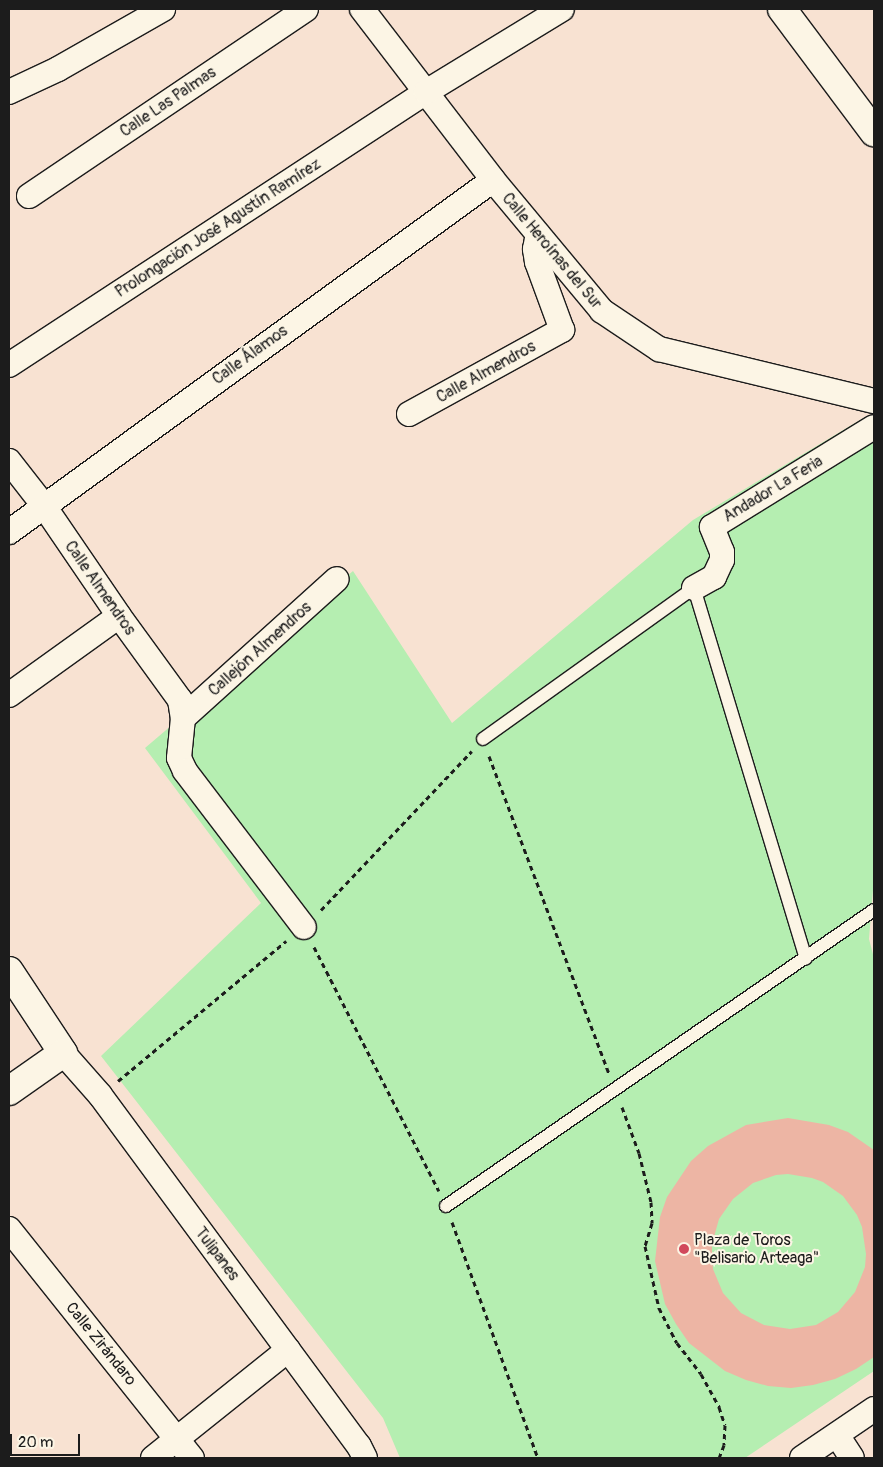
<!DOCTYPE html>
<html>
<head>
<meta charset="utf-8">
<style>
  body { margin:0 }
  #map { position:relative; width:883px; height:1467px; overflow:hidden; background:#f8e2d2; font-family:Pangolin,sans-serif }
  div>[style] { position:absolute }
  .green>* { inset:0; background:#b5eeb1 }
  .building>* { inset:0; background:#edb5a4 }
  .path>* { height:3px; margin-top:-1.5px; transform-origin:0; background:repeating-linear-gradient(90deg,#1c1c1c 0 5px,transparent 0 9px) }
  .roads { filter:drop-shadow(1px 0 #1c1c1c) drop-shadow(-1px 0 #1c1c1c) drop-shadow(0 1px #1c1c1c) drop-shadow(0 -1px #1c1c1c) }
  .lane>* { height:12px; margin:-6px; padding:0 6px; transform-origin:6px; border-radius:6px; background:#fcf5e5 }
  .street>* { height:24px; margin:-12px; padding:0 12px; transform-origin:12px; border-radius:12px; background:#fcf5e5 }
  .secondary>* { height:28px; margin:-14px; padding:0 14px; transform-origin:14px; border-radius:14px; background:#fcf5e5 }
  .dots>* { width:14px; height:14px; translate:-50% -50%; box-sizing:border-box; border:2px solid #fcf5e5; border-radius:50% }
  span { translate:-50% -50%; white-space:nowrap; text-align:center; line-height:1.15; -webkit-text-stroke:4px #fcf5e5; paint-order:stroke }
  .street-label { font-size:16px; color:#1c1c1c }
  .poi-label { font-size:16px; color:#1c1c1c }
  .left { translate:0 -50%; text-align:left }
  .frame { position:absolute; inset:0; border:10px solid #1c1c1c; pointer-events:none }
  .scale { position:absolute; left:10px; top:1434px; width:70px; height:22px; box-sizing:border-box; border:2px solid #1c1c1c; border-top:0; padding-left:6px; font-size:15px; line-height:18px; white-space:nowrap; color:#1c1c1c; -webkit-text-stroke:4px #fcf5e5; paint-order:stroke }
</style>
</head>
<body>
<div id="map">
  <div class="green">
    <i style="clip-path:polygon(865px 417px,874px 426px,874px 878px,869px 939px,874px 958px,874px 1371px,745px 1458px,400px 1458px,383px 1418px,101px 1056px,261px 903px,145px 748px,353px 571px,452px 723px,693px 520px)"></i>
  </div>
  <div class="building">
    <i style="clip-path:polygon(evenodd,788px 1118px,829px 1125px,848px 1132px,874px 1150px,874px 1357px,856px 1369px,835px 1379px,813px 1385px,791px 1388px,768px 1386px,746px 1380px,725px 1371px,689px 1343px,676px 1324px,665px 1304px,655px 1261px,660px 1217px,667px 1197px,691px 1161px,708px 1146px,746px 1125px,788px 1118px,788px 1174px,812px 1178px,823px 1182px,843px 1196px,857px 1215px,862px 1227px,866px 1254px,865px 1267px,855px 1292px,838px 1312px,816px 1325px,790px 1329px,764px 1325px,741px 1313px,723px 1293px,713px 1269px,712px 1256px,712px 1244px,719px 1219px,733px 1199px,753px 1183px,776px 1175px,788px 1174px)"></i>
  </div>
  <div class="path">
    <i style="left:489px;top:756px;width:339px;rotate:69.3deg"></i>
    <i style="left:321px;top:910px;width:219px;rotate:-46.5deg"></i>
    <i style="left:314px;top:947px;width:274px;rotate:62.9deg"></i>
    <i style="left:118px;top:1081px;width:219px;rotate:-39.8deg"></i>
    <i style="left:622px;top:1107px;width:49px;rotate:69.7deg"></i>
    <i style="left:639px;top:1153px;width:50px;rotate:76.2deg"></i>
    <i style="left:651px;top:1202px;width:21px;rotate:87deg"></i>
    <i style="left:652px;top:1223px;width:24px;rotate:107deg"></i>
    <i style="left:645px;top:1246px;width:64px;rotate:77.3deg"></i>
    <i style="left:659px;top:1308px;width:39px;rotate:63deg"></i>
    <i style="left:677px;top:1343px;width:39px;rotate:52deg"></i>
    <i style="left:701px;top:1374px;width:38px;rotate:61deg"></i>
    <i style="left:719px;top:1407px;width:19px;rotate:72deg"></i>
    <i style="left:725px;top:1425px;width:20px;rotate:93deg"></i>
    <i style="left:724px;top:1445px;width:14px;rotate:111deg"></i>
    <i style="left:452px;top:1222px;width:251px;rotate:70deg"></i>
  </div>
  <div class="roads">
    <div class="lane">
      <i style="left:483px;top:739px;width:259px;rotate:-35.6deg"></i>
      <i style="left:694px;top:588px;width:387px;rotate:73.2deg"></i>
      <i style="left:446px;top:1206px;width:520px;rotate:-34.67deg"></i>
    </div>
    <div class="street">
      <i style="left:362px;top:9px;width:215px;rotate:52.5deg"></i>
      <i style="left:493px;top:180px;width:170px;rotate:50.2deg"></i>
      <i style="left:602px;top:311px;width:69px;rotate:33.7deg"></i>
      <i style="left:659px;top:349px;width:221px;rotate:13.6deg"></i>
      <i style="left:9px;top:92px;width:54px;rotate:-25.1deg"></i>
      <i style="left:58px;top:69px;width:121px;rotate:-29.7deg"></i>
      <i style="left:29px;top:196px;width:334px;rotate:-34deg"></i>
      <i style="left:9px;top:365px;width:498px;rotate:-33.2deg"></i>
      <i style="left:426px;top:92px;width:159px;rotate:-31.4deg"></i>
      <i style="left:409px;top:414px;width:175px;rotate:-28.8deg"></i>
      <i style="left:562px;top:330px;width:72px;rotate:-110.2deg"></i>
      <i style="left:537px;top:262px;width:13px;rotate:-99deg"></i>
      <i style="left:535px;top:249px;width:15px;rotate:-79deg"></i>
      <i style="left:9px;top:461px;width:57px;rotate:52.1deg"></i>
      <i style="left:44px;top:506px;width:133px;rotate:55.7deg"></i>
      <i style="left:119px;top:616px;width:104px;rotate:54deg"></i>
      <i style="left:180px;top:700px;width:18px;rotate:81deg"></i>
      <i style="left:183px;top:718px;width:40px;rotate:95.7deg"></i>
      <i style="left:179px;top:758px;width:14px;rotate:65deg"></i>
      <i style="left:185px;top:771px;width:196px;rotate:52.7deg"></i>
      <i style="left:9px;top:532px;width:598px;rotate:-36.03deg"></i>
      <i style="left:694px;top:588px;width:23px;rotate:-29deg"></i>
      <i style="left:714px;top:577px;width:19px;rotate:-65deg"></i>
      <i style="left:722px;top:560px;width:8px;rotate:-90deg"></i>
      <i style="left:722px;top:552px;width:27px;rotate:-112deg"></i>
      <i style="left:712px;top:527px;width:190px;rotate:-31.7deg"></i>
      <i style="left:9px;top:695px;width:135px;rotate:-35.7deg"></i>
      <i style="left:183px;top:718px;width:207px;rotate:-42.1deg"></i>
      <i style="left:63px;top:1053px;width:56px;rotate:48.6deg"></i>
      <i style="left:100px;top:1095px;width:436px;rotate:53.6deg"></i>
      <i style="left:359px;top:1446px;width:13px;rotate:63deg"></i>
      <i style="left:9px;top:1229px;width:293px;rotate:51.4deg"></i>
      <i style="left:837px;top:1435px;width:27px;rotate:57deg"></i>
      <i style="left:153px;top:1458px;width:173px;rotate:-38.7deg"></i>
      <i style="left:802px;top:1458px;width:87px;rotate:-34.2deg"></i>
    </div>
    <div class="secondary">
      <i style="left:782px;top:9px;width:154px;rotate:53.2deg"></i>
      <i style="left:9px;top:971px;width:98px;rotate:56.6deg"></i>
      <i style="left:63px;top:1053px;width:66px;rotate:144.9deg"></i>
    </div>
  </div>
  <div class="dots">
    <i style="left:684px;top:1249px;background:#d1495b"></i>
  </div>
  <div class="street-label">
    <span style="left:168px;top:102px;rotate:-34deg">Calle Las Palmas</span>
    <span style="left:218px;top:228px;rotate:-33deg">Prolongación José Agustín Ramírez</span>
    <span style="left:552px;top:251px;rotate:50deg">Calle Heroínas del Sur</span>
    <span style="left:250px;top:355px;rotate:-36deg">Calle Álamos</span>
    <span style="left:486px;top:372px;rotate:-29deg">Calle Almendros</span>
    <span style="left:773px;top:489px;rotate:-31deg">Andador La Feria</span>
    <span style="left:100px;top:588px;rotate:55deg">Calle Almendros</span>
    <span style="left:260px;top:649px;rotate:-42deg">Callejón Almendros</span>
    <span style="left:217px;top:1254px;rotate:53deg">Tulipanes</span>
    <span style="left:101px;top:1344px;rotate:51deg">Calle Zirándaro</span>
  </div>
  <div class="poi-label">
    <span class="left" style="left:694px;top:1249px">Plaza de Toros<br>"Belisario Arteaga"</span>
  </div>
  <div class="frame"></div>
  <div class="scale">20 m</div>
</div>
</body>
</html>
